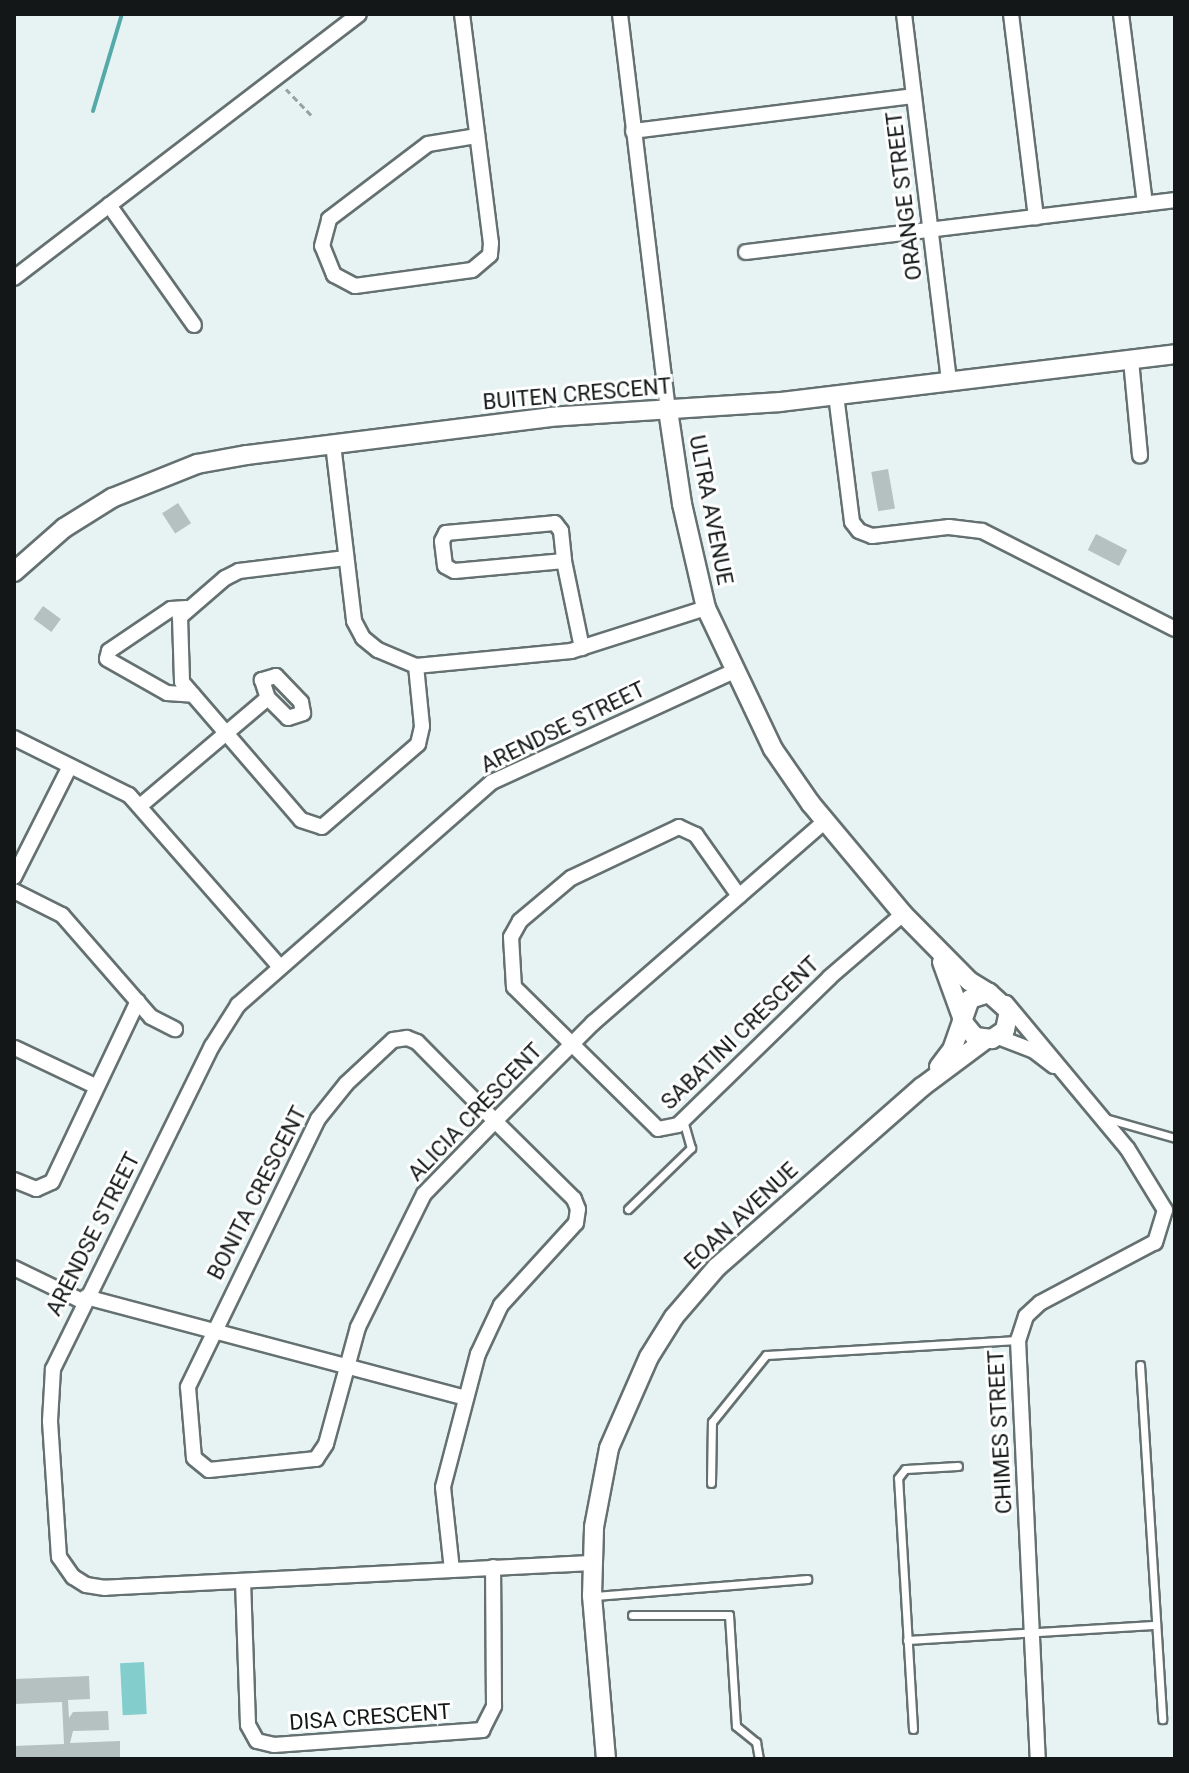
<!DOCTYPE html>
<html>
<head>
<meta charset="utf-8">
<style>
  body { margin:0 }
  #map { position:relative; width:1189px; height:1773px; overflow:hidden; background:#e6f3f2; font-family:Roboto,sans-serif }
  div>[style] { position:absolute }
  .green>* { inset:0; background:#83cecd; transform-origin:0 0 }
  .stream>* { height:4px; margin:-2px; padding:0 2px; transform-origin:2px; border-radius:2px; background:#55aaa9 }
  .building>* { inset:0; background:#b5c1c1; transform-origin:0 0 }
  .path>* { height:3px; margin-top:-1.5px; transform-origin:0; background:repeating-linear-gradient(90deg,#99a2a2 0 6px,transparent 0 10px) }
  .roads { filter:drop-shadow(2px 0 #657070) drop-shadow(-2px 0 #657070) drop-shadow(0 2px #657070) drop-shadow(0 -2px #657070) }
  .service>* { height:7px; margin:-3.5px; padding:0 3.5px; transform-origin:3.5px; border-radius:3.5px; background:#fff }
  .minor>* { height:14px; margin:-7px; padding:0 7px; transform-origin:7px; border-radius:7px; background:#fff }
  .tertiary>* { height:18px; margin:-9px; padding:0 9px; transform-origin:9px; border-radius:9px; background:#fff }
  span { translate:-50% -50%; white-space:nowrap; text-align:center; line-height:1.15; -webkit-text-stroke:6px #fff; paint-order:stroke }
  .street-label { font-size:22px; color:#131717 }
  .frame { position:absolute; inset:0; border:16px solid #131717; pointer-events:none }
</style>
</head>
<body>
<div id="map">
  <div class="green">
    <i style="left:144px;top:1662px;width:52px;height:24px;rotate:87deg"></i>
  </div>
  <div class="stream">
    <i style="left:93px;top:111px;width:101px;rotate:-73.4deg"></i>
  </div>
  <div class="building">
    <i style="left:888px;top:469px;width:40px;height:17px;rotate:80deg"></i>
    <i style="left:178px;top:503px;width:24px;height:19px;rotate:57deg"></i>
    <i style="left:1096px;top:534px;width:35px;height:18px;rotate:27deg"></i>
    <i style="left:43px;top:606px;width:22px;height:16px;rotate:36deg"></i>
    <i style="clip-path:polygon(89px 1676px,90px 1699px,68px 1700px,69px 1718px,73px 1712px,108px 1711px,109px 1730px,73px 1731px,70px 1743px,120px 1741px,120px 1759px,14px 1759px,14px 1746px,64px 1744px,62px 1702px,14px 1704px,14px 1679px)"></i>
  </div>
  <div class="path">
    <i style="left:286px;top:89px;width:37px;rotate:46deg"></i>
  </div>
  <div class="roads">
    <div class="service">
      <i style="left:1105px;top:1118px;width:73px;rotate:15.9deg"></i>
      <i style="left:628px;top:1209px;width:88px;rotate:-44.1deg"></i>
      <i style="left:691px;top:1148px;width:29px;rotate:-106deg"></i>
      <i style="left:1140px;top:1365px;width:355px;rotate:86.4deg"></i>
      <i style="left:711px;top:1483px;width:61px;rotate:-89.1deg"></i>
      <i style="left:712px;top:1422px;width:86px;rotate:-51.1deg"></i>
      <i style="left:766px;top:1355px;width:252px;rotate:-3.4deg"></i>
      <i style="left:595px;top:1596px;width:213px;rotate:-4.6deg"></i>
      <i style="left:632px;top:1615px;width:97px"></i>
      <i style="left:729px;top:1615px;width:111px;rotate:86.4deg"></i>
      <i style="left:736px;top:1726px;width:26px;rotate:39deg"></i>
      <i style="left:756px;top:1742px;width:17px;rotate:80deg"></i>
      <i style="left:907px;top:1640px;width:247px;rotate:-3.5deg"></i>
      <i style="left:913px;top:1729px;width:251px;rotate:-93.4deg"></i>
      <i style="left:898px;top:1478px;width:11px;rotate:-52deg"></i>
      <i style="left:905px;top:1469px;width:53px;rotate:-3.2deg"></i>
    </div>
    <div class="minor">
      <i style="left:462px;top:14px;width:231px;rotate:82.8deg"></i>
      <i style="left:491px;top:243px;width:12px;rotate:95deg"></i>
      <i style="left:490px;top:255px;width:23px;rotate:140deg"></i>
      <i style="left:472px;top:270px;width:118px;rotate:172.2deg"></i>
      <i style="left:355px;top:286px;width:24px;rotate:-152deg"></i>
      <i style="left:334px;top:275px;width:31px;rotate:-112deg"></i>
      <i style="left:322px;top:246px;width:28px;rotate:-75deg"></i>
      <i style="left:329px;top:219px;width:124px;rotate:-37.1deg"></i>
      <i style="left:428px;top:144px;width:50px;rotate:-9.3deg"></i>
      <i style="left:620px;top:14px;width:399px;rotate:83.1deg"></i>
      <i style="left:904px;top:14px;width:371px;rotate:83deg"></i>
      <i style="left:1011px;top:14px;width:205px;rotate:83deg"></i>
      <i style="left:1121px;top:14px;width:191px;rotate:82.8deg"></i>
      <i style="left:633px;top:131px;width:283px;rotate:-7.1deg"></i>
      <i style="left:109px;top:205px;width:147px;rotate:54.7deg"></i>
      <i style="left:746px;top:252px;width:432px;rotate:-6.9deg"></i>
      <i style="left:14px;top:278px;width:434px;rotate:-37.4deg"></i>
      <i style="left:1131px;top:360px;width:96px;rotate:84.6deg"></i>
      <i style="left:836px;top:395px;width:128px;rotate:82.8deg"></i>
      <i style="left:852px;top:522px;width:11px;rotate:52deg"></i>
      <i style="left:859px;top:531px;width:14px;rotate:21deg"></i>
      <i style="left:872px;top:536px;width:78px;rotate:-6.7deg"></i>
      <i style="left:949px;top:527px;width:33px;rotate:7deg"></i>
      <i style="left:982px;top:531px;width:216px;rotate:26.9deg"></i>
      <i style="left:333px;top:444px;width:178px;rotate:83.2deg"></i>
      <i style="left:354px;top:621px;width:19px;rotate:62deg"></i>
      <i style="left:363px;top:638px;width:19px;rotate:39deg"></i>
      <i style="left:378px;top:650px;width:41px;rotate:22.8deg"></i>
      <i style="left:416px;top:666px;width:156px;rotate:-5.5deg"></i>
      <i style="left:571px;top:651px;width:142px;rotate:-17.7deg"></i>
      <i style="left:555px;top:523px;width:10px;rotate:53deg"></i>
      <i style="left:561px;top:531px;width:30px;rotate:84deg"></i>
      <i style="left:564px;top:561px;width:110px;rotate:174.8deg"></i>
      <i style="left:454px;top:571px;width:10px;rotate:-151deg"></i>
      <i style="left:445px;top:566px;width:25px;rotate:-97deg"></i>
      <i style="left:442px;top:541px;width:9px;rotate:-63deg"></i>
      <i style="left:446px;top:533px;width:109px;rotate:-5.2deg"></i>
      <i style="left:346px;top:558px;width:108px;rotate:173.1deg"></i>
      <i style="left:239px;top:571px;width:16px;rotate:153deg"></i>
      <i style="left:225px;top:578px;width:60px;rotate:139.1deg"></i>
      <i style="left:180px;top:617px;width:65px;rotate:88.2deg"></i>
      <i style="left:182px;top:682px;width:182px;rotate:49.2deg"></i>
      <i style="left:301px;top:820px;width:22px;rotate:18deg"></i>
      <i style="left:322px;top:827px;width:127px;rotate:-40.8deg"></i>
      <i style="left:418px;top:744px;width:18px;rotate:-77deg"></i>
      <i style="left:422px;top:726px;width:60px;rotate:-95.7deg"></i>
      <i style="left:564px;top:561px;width:89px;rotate:78.3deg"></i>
      <i style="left:186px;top:608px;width:15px;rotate:176deg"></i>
      <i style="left:171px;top:609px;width:75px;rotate:145.9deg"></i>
      <i style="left:109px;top:651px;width:8px;rotate:104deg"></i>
      <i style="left:107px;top:659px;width:69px;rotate:29.5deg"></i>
      <i style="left:167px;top:693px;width:26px;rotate:4deg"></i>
      <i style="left:14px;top:738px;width:128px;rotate:26.4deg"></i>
      <i style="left:129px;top:795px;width:229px;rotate:48.7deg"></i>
      <i style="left:140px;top:806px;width:167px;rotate:-40.2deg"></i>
      <i style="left:268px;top:698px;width:28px;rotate:45deg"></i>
      <i style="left:288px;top:718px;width:16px;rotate:-18deg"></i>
      <i style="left:303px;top:713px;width:11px;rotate:-100deg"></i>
      <i style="left:301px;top:702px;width:36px;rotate:-134deg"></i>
      <i style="left:276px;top:676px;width:15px;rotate:164deg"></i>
      <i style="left:262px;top:680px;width:19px;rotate:72deg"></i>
      <i style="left:14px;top:877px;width:124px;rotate:-63.2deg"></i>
      <i style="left:14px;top:891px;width:54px;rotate:26.6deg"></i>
      <i style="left:62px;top:915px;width:135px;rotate:48.9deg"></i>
      <i style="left:151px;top:1017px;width:27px;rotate:27deg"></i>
      <i style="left:739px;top:896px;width:75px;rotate:-125.2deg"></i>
      <i style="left:696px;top:835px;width:19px;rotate:-155deg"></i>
      <i style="left:679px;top:827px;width:119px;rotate:154.7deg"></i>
      <i style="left:571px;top:878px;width:67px;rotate:139.9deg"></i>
      <i style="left:520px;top:921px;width:18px;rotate:119deg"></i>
      <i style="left:511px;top:937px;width:50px;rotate:86.6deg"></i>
      <i style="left:514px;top:987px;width:202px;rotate:44.6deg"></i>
      <i style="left:658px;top:1129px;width:20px;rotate:-11deg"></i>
      <i style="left:678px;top:1125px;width:212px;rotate:-44.2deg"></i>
      <i style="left:830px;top:977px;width:96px;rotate:-40.8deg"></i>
      <i style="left:1006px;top:1003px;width:189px;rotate:50.2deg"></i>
      <i style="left:1127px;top:1148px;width:73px;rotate:58.5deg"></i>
      <i style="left:1165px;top:1210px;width:34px;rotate:107deg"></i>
      <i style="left:1155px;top:1242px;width:130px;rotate:152.1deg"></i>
      <i style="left:1040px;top:1303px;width:19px;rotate:137deg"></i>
      <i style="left:1026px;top:1316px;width:25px;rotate:108deg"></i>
      <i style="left:1018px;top:1340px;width:419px;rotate:87.3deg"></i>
      <i style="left:998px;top:1037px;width:39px;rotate:21deg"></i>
      <i style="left:1034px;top:1051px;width:25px;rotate:37deg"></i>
      <i style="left:15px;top:1048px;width:89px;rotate:25.4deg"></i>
      <i style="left:14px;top:1180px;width:24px;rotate:22deg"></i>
      <i style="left:36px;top:1189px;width:17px;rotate:-24deg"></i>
      <i style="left:52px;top:1182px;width:200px;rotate:-64.6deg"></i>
      <i style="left:14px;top:1268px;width:78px;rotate:25.9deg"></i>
      <i style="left:86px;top:1297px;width:392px;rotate:14.9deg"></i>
      <i style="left:591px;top:1563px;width:487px;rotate:177.1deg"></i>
      <i style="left:105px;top:1588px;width:19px;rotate:-171deg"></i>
      <i style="left:86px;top:1585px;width:15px;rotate:-148deg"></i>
      <i style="left:73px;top:1577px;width:24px;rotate:-125deg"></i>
      <i style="left:59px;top:1557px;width:136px;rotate:-93.8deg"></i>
      <i style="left:50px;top:1421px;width:52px;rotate:-86.7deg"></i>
      <i style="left:53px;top:1369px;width:360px;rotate:-63.8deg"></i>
      <i style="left:212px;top:1046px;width:49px;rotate:-57.6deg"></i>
      <i style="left:238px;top:1005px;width:338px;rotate:-41.3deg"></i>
      <i style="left:492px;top:782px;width:264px;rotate:-24.6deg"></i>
      <i style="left:452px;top:1570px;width:83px;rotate:-96.2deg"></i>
      <i style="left:443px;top:1487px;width:138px;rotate:-75.3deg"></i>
      <i style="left:478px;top:1354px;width:54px;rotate:-64.9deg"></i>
      <i style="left:501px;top:1305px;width:111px;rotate:-47.6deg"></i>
      <i style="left:576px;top:1223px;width:14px;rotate:-82deg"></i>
      <i style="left:578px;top:1209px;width:11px;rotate:-112deg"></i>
      <i style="left:574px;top:1199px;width:111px;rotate:-135.4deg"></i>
      <i style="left:495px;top:1121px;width:111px;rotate:-134.6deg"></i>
      <i style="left:417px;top:1042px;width:11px;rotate:-158deg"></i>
      <i style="left:407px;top:1038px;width:14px;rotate:172deg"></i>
      <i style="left:393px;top:1040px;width:64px;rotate:136.9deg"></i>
      <i style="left:346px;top:1084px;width:45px;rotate:128.7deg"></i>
      <i style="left:318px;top:1119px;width:298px;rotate:115.9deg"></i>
      <i style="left:188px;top:1387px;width:71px;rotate:85.2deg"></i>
      <i style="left:194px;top:1458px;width:19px;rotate:39deg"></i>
      <i style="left:209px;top:1470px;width:108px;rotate:-5.9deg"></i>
      <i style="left:316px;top:1459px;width:18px;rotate:-56deg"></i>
      <i style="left:326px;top:1444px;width:121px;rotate:-74.7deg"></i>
      <i style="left:358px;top:1327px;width:148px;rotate:-63.6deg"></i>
      <i style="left:424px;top:1194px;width:102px;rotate:-45.8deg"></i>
      <i style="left:495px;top:1121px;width:139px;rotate:-45deg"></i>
      <i style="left:593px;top:1023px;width:308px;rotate:-41deg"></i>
      <i style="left:243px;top:1581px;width:144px;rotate:88deg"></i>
      <i style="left:248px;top:1725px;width:18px;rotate:61deg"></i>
      <i style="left:257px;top:1741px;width:17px;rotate:13deg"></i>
      <i style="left:274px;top:1745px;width:209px;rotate:-4.1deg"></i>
      <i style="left:482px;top:1730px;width:27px;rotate:-63deg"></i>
      <i style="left:494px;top:1706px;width:139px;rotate:-90.4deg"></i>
    </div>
    <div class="tertiary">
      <i style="left:668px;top:410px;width:95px;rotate:81.5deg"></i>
      <i style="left:682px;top:504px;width:107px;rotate:77deg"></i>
      <i style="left:706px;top:608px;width:156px;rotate:64.6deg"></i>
      <i style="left:773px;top:749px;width:67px;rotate:55.4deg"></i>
      <i style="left:811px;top:804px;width:143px;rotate:50.1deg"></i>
      <i style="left:903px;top:914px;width:94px;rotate:45.4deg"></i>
      <i style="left:969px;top:981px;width:23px;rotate:31deg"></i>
      <i style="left:14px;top:572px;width:67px;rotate:-41.3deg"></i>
      <i style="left:64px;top:528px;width:57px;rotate:-32deg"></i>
      <i style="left:112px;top:498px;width:92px;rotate:-21.8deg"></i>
      <i style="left:197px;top:464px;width:51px;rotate:-10.2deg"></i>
      <i style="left:247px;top:455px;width:305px;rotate:-7.1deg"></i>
      <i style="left:550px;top:417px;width:230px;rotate:-3.7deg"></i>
      <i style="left:780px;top:402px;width:398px;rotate:-6.9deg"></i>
      <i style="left:942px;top:962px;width:59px;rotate:70deg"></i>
      <i style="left:939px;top:1067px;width:21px;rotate:-53deg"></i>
      <i style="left:952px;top:1050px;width:54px;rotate:-70.6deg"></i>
      <i style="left:970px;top:999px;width:20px;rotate:-18deg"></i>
      <i style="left:989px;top:993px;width:27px;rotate:42deg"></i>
      <i style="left:1009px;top:1011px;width:19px;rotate:102deg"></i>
      <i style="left:1005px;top:1030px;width:16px;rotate:145deg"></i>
      <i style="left:992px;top:1039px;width:17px;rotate:-173deg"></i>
      <i style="left:975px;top:1037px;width:21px;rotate:-129deg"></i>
      <i style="left:606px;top:1759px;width:164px;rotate:-94.9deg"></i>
      <i style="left:592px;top:1596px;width:69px;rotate:-88.3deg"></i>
      <i style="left:594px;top:1527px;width:80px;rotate:-79.2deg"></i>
      <i style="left:609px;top:1448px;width:99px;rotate:-66.3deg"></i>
      <i style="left:649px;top:1357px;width:47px;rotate:-58deg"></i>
      <i style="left:674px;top:1317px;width:66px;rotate:-49.3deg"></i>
      <i style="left:717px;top:1267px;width:273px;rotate:-41.3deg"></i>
      <i style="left:922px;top:1087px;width:79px;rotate:-36.7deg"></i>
    </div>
  </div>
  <div class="street-label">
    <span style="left:904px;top:196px;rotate:-97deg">ORANGE STREET</span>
    <span style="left:577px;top:394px;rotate:-5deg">BUITEN CRESCENT</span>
    <span style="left:711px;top:510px;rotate:79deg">ULTRA AVENUE</span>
    <span style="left:563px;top:727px;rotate:-26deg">ARENDSE STREET</span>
    <span style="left:740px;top:1033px;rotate:-44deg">SABATINI CRESCENT</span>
    <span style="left:475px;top:1112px;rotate:-46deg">ALICIA CRESCENT</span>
    <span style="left:257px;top:1193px;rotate:-63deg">BONITA CRESCENT</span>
    <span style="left:741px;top:1216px;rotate:-43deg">EOAN AVENUE</span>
    <span style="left:93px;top:1234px;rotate:-63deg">ARENDSE STREET</span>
    <span style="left:1000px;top:1432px;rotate:-93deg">CHIMES STREET</span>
    <span style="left:370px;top:1717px;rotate:-4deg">DISA CRESCENT</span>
  </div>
  <div class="frame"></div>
</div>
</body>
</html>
